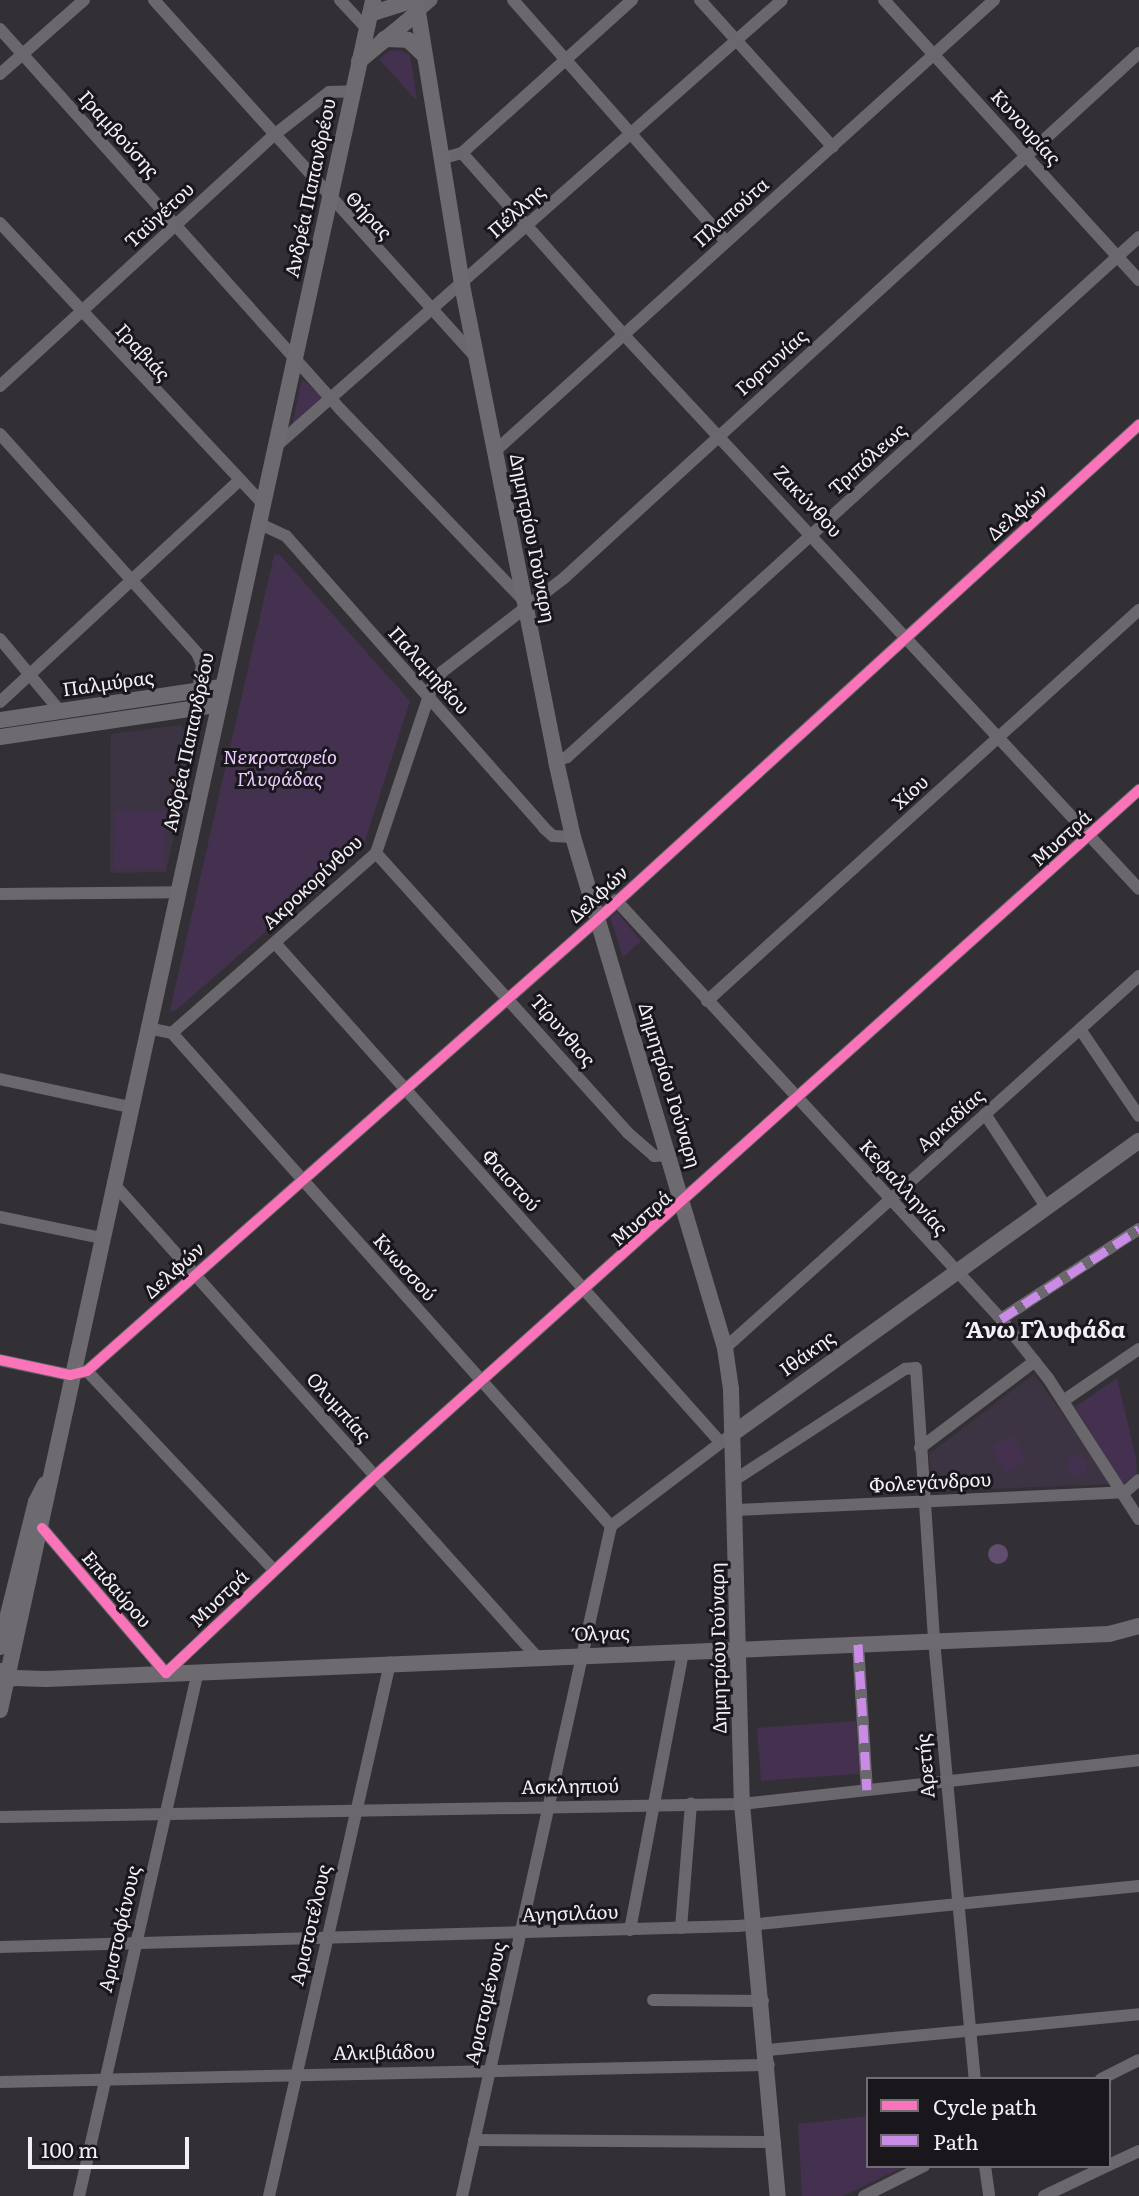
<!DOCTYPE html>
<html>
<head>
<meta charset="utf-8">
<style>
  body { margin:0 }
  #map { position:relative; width:1139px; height:2196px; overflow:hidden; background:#333035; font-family:Literata,serif }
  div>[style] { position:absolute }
  .built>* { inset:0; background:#3d3443 }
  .green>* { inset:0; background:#43314f; transform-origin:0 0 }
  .round { border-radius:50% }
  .water>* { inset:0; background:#614d6e }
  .street>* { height:12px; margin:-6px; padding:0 6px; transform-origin:6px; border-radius:6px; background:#6b686d }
  .secondary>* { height:16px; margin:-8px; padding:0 8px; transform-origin:8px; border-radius:8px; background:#6e6b70 }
  .quiet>* { height:9px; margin-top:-4.5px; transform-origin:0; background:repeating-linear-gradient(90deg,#ca8be6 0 18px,transparent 0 27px) }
  .cycleway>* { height:10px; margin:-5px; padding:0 5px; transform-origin:5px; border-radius:5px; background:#fb73b8 }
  span { translate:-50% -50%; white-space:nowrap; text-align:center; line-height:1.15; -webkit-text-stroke:6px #1a171c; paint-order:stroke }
  .street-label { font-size:19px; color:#f3eff6 }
  .park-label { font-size:19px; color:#ebccfe; font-style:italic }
  .quarter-label { font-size:23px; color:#f3eff6; font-weight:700 }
  .legend { position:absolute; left:866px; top:2077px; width:245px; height:91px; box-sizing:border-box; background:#1a171c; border:2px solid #716d73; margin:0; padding:9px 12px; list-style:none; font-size:21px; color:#f3eff6 }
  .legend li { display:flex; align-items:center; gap:14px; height:35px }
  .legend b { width:35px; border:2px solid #716d73 }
  .scale { position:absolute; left:28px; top:2137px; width:161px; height:32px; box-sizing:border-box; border:4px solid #f3eff6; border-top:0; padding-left:9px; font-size:21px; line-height:24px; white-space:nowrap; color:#f3eff6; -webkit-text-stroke:5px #1a171c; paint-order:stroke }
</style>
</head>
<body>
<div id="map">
  <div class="built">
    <i style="clip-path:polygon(181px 725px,194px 748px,166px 872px,110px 873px,111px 734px)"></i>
    <i style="clip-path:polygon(1034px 1374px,1113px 1484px,933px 1491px,929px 1454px)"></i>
  </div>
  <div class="green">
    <i style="clip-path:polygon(400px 50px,410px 55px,417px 101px,379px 59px,389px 51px)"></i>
    <i style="clip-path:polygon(302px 379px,328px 402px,291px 431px)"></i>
    <i style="clip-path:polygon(279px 554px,410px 701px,363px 847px,175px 1011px,170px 1010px,274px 555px)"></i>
    <i style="left:115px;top:810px;width:51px;height:59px;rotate:1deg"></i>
    <i style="clip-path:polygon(617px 912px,641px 941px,623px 957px,610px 917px)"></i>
    <i style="clip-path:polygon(1117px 1378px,1136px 1458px,1137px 1475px,1122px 1484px,1075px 1407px)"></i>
    <i style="left:1012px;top:1435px;width:29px;height:25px;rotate:59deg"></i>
    <i class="round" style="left:1067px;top:1456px;width:20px;height:20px"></i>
    <i style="left:856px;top:1721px;width:53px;height:99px;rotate:86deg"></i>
    <i style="clip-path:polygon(868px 2116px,868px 2166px,906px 2166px,843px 2196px,802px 2196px,798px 2124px)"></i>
  </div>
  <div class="water">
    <i class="round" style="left:988px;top:1544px;width:20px;height:20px"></i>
  </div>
  <div class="street">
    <i style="left:154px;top:0;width:482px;rotate:48deg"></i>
    <i style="left:340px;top:0;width:40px;rotate:47deg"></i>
    <i style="left:513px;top:0;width:322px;rotate:48.6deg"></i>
    <i style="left:700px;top:0;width:198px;rotate:47.9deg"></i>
    <i style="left:884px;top:0;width:379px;rotate:47.7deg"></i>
    <i style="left:418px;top:12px;width:18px;rotate:-41deg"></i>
    <i style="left:0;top:29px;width:510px;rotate:48.18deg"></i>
    <i style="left:340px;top:409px;width:265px;rotate:46.2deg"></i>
    <i style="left:0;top:74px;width:112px;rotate:-41.4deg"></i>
    <i style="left:462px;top:153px;width:244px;rotate:48.3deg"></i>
    <i style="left:624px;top:335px;width:756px;rotate:47.09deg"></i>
    <i style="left:444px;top:158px;width:19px;rotate:-16deg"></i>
    <i style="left:462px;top:153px;width:229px;rotate:-42deg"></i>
    <i style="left:0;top:223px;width:383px;rotate:46.9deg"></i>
    <i style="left:0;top:386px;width:372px;rotate:-42.5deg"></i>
    <i style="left:274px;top:135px;width:70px;rotate:-38deg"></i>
    <i style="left:329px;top:92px;width:24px;rotate:-2deg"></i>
    <i style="left:0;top:434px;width:295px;rotate:48deg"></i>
    <i style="left:197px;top:653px;width:13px;rotate:67deg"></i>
    <i style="left:202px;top:665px;width:25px;rotate:99deg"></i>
    <i style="left:274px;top:448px;width:677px;rotate:-41.41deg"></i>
    <i style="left:494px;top:452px;width:674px;rotate:-42.11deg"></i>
    <i style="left:258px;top:523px;width:31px;rotate:25deg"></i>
    <i style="left:286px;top:536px;width:390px;rotate:48.5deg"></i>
    <i style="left:544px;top:828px;width:12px;rotate:42deg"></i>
    <i style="left:553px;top:836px;width:20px;rotate:3deg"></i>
    <i style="left:0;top:639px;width:94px;rotate:50.2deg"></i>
    <i style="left:0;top:702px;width:326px;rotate:-42.8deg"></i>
    <i style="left:556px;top:761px;width:12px;rotate:-20deg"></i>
    <i style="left:567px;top:757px;width:773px;rotate:-42.27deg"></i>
    <i style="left:376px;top:853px;width:377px;rotate:48deg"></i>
    <i style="left:628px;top:1133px;width:35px;rotate:41deg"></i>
    <i style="left:654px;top:1156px;width:16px;rotate:-4deg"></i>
    <i style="left:0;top:894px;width:177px;rotate:-0.6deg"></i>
    <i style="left:616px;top:900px;width:569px;rotate:47.42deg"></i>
    <i style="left:1001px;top:1319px;width:75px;rotate:51.5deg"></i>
    <i style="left:1048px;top:1378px;width:168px;rotate:57.2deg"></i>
    <i style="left:275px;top:943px;width:669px;rotate:48.27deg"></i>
    <i style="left:707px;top:1001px;width:583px;rotate:-42.15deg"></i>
    <i style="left:147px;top:1028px;width:25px;rotate:11deg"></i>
    <i style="left:172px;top:1033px;width:272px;rotate:-41.4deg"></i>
    <i style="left:376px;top:853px;width:178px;rotate:-71.4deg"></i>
    <i style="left:433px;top:684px;width:15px;rotate:-53deg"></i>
    <i style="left:442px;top:672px;width:154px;rotate:-37.6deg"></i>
    <i style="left:564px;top:578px;width:779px;rotate:-42.4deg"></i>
    <i style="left:1080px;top:1029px;width:105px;rotate:55.9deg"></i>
    <i style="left:172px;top:1033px;width:660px;rotate:48.32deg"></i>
    <i style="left:0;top:1079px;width:132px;rotate:12.2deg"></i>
    <i style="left:985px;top:1114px;width:111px;rotate:56.7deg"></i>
    <i style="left:113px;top:1183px;width:636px;rotate:48.19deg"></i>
    <i style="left:0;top:1217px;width:103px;rotate:11.7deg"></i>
    <i style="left:1001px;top:1319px;width:165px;rotate:-33.1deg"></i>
    <i style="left:725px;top:1348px;width:557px;rotate:-41.94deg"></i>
    <i style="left:0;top:1360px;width:72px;rotate:12.1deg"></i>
    <i style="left:70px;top:1375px;width:17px;rotate:-13deg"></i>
    <i style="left:87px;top:1371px;width:682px;rotate:-41.49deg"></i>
    <i style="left:598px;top:919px;width:733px;rotate:-42.4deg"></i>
    <i style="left:87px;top:1371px;width:273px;rotate:46.8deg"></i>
    <i style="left:1063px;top:1401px;width:92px;rotate:-34.4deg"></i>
    <i style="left:920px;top:1448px;width:144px;rotate:-37.1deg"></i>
    <i style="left:736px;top:1479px;width:202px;rotate:-33.1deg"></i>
    <i style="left:905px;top:1369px;width:11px;rotate:-5deg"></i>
    <i style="left:916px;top:1368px;width:273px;rotate:86.2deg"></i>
    <i style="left:934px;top:1640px;width:441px;rotate:84.7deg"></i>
    <i style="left:736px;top:1510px;width:389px;rotate:-2.6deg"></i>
    <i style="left:1125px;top:1492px;width:18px;rotate:-41deg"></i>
    <i style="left:42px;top:1528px;width:191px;rotate:49.5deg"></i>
    <i style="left:166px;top:1673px;width:287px;rotate:-43.3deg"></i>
    <i style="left:375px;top:1476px;width:1027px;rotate:-41.92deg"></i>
    <i style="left:858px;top:1644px;width:146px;rotate:86.5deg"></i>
    <i style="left:0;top:1817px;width:742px;rotate:-1deg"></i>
    <i style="left:742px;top:1804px;width:399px;rotate:-6.3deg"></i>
    <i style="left:681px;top:1928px;width:125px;rotate:-85.4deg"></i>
    <i style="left:630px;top:1930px;width:284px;rotate:-79.2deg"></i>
    <i style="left:0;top:1947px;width:738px;rotate:-1.63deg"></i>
    <i style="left:738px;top:1926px;width:403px;rotate:-5.7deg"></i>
    <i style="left:653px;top:2000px;width:110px;rotate:0.5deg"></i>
    <i style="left:768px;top:2050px;width:373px;rotate:-5.5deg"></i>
    <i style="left:1101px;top:2079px;width:42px;rotate:-26.6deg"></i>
    <i style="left:0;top:2082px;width:769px;rotate:-1.27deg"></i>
    <i style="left:474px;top:2140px;width:301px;rotate:0.4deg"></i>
    <i style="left:1109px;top:2165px;width:33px;rotate:-25deg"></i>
    <i style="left:985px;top:2166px;width:30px;rotate:82deg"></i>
    <i style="left:79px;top:2196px;width:538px;rotate:-77.23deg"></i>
    <i style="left:269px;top:2196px;width:547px;rotate:-77.21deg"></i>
    <i style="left:462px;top:2196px;width:686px;rotate:-77.46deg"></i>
    <i style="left:611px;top:1526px;width:156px;rotate:-37.2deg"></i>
    <i style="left:864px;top:2196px;width:67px;rotate:-26.6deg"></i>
    <i style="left:1044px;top:2196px;width:70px;rotate:-25.5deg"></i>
  </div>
  <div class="secondary">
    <i style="left:416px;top:0;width:289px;rotate:80.8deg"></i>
    <i style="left:462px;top:285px;width:485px;rotate:78.8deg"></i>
    <i style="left:556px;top:761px;width:78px;rotate:77.4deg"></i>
    <i style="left:573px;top:837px;width:533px;rotate:73.43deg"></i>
    <i style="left:725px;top:1348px;width:41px;rotate:81.7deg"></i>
    <i style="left:731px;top:1389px;width:415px;rotate:88.5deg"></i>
    <i style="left:742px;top:1804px;width:394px;rotate:84.8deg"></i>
    <i style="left:370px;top:14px;width:46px;rotate:-17.7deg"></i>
    <i style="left:384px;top:39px;width:24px;rotate:2deg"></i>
    <i style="left:408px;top:40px;width:23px;rotate:43deg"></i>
    <i style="left:359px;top:61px;width:77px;rotate:-39.7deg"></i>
    <i style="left:0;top:720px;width:224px;rotate:-8.5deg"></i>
    <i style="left:0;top:737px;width:220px;rotate:-8.4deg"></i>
    <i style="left:735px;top:1432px;width:498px;rotate:-35.8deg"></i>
    <i style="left:0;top:1647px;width:149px;rotate:-76.1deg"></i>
    <i style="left:36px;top:1502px;width:20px;rotate:-63deg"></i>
    <i style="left:1px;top:1671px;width:16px;rotate:27deg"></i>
    <i style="left:15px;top:1678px;width:31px;rotate:2deg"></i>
    <i style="left:46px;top:1679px;width:1064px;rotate:-2.42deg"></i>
    <i style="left:1109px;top:1634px;width:31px;rotate:-15deg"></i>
    <i style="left:0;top:1710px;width:1750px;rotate:-77.69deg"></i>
  </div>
  <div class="quiet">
    <i style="left:1001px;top:1319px;width:165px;rotate:-33.1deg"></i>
    <i style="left:858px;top:1644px;width:146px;rotate:86.5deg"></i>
  </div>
  <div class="cycleway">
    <i style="left:0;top:1360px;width:72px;rotate:12.1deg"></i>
    <i style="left:70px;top:1375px;width:17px;rotate:-13deg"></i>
    <i style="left:87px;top:1371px;width:682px;rotate:-41.49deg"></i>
    <i style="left:598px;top:919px;width:733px;rotate:-42.4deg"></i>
    <i style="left:42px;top:1528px;width:191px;rotate:49.5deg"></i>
    <i style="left:166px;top:1673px;width:287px;rotate:-43.3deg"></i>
    <i style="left:375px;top:1476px;width:1027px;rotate:-41.92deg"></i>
  </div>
  <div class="street-label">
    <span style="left:1026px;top:127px;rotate:48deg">Κυνουρίας</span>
    <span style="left:119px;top:134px;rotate:48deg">Γραμβούσης</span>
    <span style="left:310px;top:188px;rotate:-78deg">Ανδρέα Παπανδρέου</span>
    <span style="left:516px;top:211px;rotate:-42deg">Πέλλης</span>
    <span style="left:731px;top:212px;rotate:-42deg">Πλαπούτα</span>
    <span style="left:159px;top:215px;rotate:-43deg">Ταϋγέτου</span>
    <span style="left:369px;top:215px;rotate:47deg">Θήρας</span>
    <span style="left:143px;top:352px;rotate:47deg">Γραβιάς</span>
    <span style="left:771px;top:362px;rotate:-42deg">Γορτυνίας</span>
    <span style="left:867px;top:459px;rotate:-42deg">Τριπόλεως</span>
    <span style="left:808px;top:501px;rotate:47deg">Ζακύνθου</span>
    <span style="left:1017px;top:512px;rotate:-42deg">Δελφών</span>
    <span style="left:533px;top:538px;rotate:79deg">Δημητρίου Γούναρη</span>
    <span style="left:429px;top:670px;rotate:48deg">Παλαμηδίου</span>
    <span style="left:108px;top:683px;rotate:-8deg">Παλμύρας</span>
    <span style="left:188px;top:742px;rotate:-78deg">Ανδρέα Παπανδρέου</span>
    <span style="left:910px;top:792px;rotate:-42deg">Χίου</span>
    <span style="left:1061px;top:838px;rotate:-42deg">Μυστρά</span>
    <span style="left:312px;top:882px;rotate:-43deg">Ακροκορίνθου</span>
    <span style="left:598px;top:894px;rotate:-43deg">Δελφών</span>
    <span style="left:563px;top:1030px;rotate:49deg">Τίρυνθιος</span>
    <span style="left:670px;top:1085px;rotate:73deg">Δημητρίου Γούναρη</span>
    <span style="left:950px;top:1120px;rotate:-42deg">Αρκαδίας</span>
    <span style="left:511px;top:1180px;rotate:48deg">Φαιστού</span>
    <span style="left:904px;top:1187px;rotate:48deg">Κεφαλληνίας</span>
    <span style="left:641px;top:1218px;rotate:-41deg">Μυστρά</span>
    <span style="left:405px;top:1267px;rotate:48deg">Κνωσσού</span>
    <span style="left:174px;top:1270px;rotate:-42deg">Δελφών</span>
    <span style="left:807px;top:1353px;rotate:-36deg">Ιθάκης</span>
    <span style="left:339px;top:1407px;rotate:48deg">Ολυμπίας</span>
    <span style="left:930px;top:1482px;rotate:-3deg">Φολεγάνδρου</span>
    <span style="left:117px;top:1589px;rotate:49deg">Επιδαύρου</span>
    <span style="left:219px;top:1598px;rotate:-44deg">Μυστρά</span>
    <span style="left:602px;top:1633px;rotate:-2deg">Όλγας</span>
    <span style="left:718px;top:1648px;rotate:-91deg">Δημητρίου Γούναρη</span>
    <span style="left:925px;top:1766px;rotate:-95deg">Αρετής</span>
    <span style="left:570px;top:1786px;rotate:-1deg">Ασκληπιού</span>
    <span style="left:570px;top:1913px;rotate:-2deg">Αγησιλάου</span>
    <span style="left:310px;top:1925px;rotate:-77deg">Αριστοτέλους</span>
    <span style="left:119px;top:1929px;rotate:-77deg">Αριστοφάνους</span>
    <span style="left:485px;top:2003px;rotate:-77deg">Αριστομένους</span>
    <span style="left:384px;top:2052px;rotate:-1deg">Αλκιβιάδου</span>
  </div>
  <div class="park-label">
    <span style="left:280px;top:768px">Νεκροταφείο<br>Γλυφάδας</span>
  </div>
  <div class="quarter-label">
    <span style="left:1046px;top:1328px">Άνω Γλυφάδα</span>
  </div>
  <ul class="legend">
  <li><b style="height:9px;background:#fb73b8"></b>Cycle path</li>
  <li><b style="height:9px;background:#ca8be6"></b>Path</li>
  </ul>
  <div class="scale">100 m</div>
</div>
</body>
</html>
